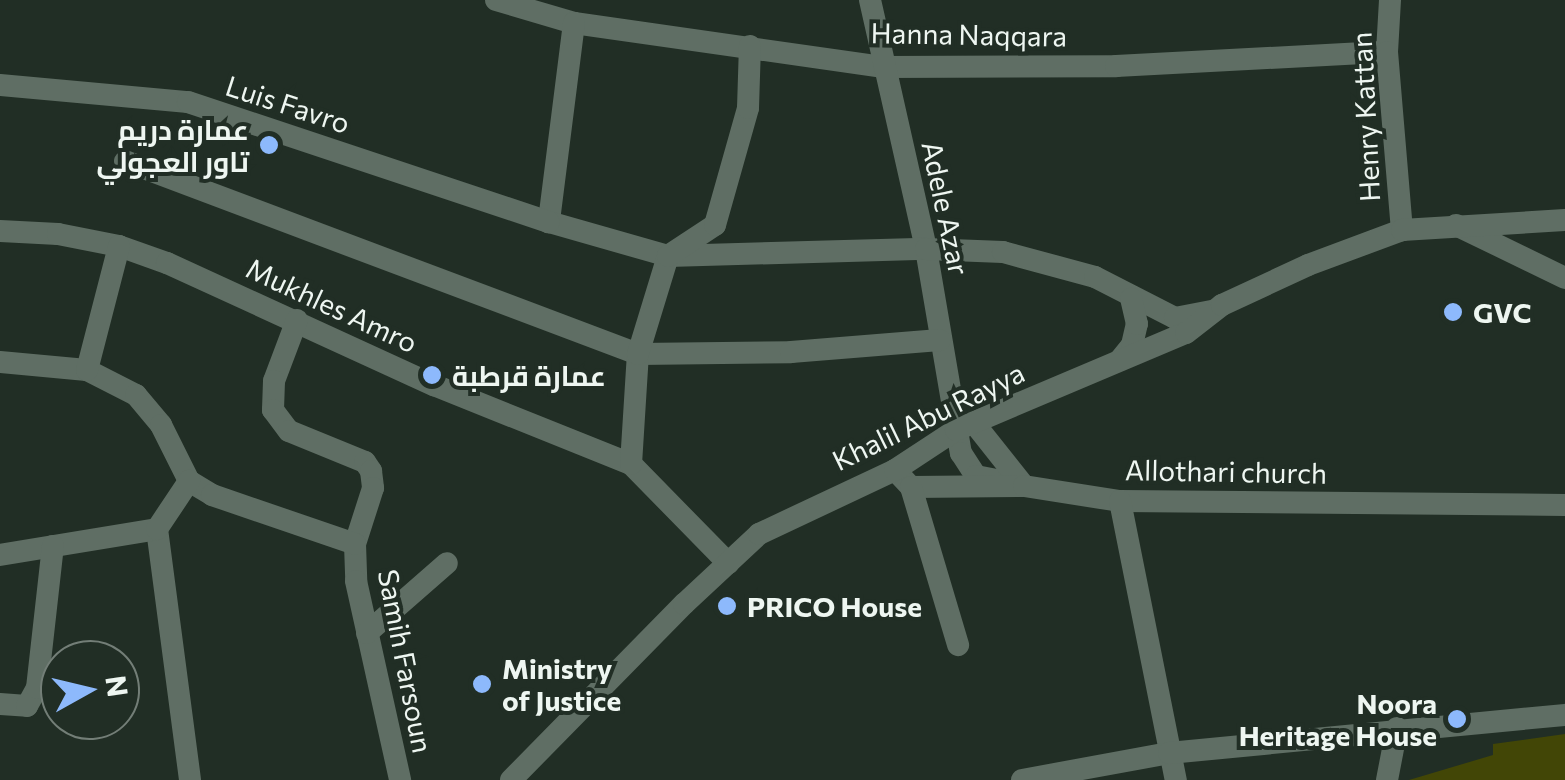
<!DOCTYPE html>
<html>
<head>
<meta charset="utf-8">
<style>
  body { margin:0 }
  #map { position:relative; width:1565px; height:780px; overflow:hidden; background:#212e25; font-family:Commissioner,Cairo,sans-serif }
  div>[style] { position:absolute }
  .green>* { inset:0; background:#424606 }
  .minor>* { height:22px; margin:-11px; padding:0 11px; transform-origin:11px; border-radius:11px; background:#5f6e64 }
  .dots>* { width:28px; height:28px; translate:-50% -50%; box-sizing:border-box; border:5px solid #212e25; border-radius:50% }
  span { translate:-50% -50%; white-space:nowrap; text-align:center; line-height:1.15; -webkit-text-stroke:8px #212e25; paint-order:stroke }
  .street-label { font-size:28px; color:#eef6f1 }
  .poi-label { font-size:28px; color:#eef6f1; font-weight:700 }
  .right { translate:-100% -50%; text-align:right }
  .left { translate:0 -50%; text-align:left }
  .north { position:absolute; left:40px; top:640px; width:100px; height:100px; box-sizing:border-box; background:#212e25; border:2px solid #737e77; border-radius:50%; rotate:82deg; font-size:28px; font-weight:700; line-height:40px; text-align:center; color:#eef6f1 }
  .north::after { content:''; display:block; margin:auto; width:35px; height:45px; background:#8db9fc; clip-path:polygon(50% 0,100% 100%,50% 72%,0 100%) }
</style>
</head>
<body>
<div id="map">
  <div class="green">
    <i style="clip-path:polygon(1565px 734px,1565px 780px,1409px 780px,1493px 755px,1493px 744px)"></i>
  </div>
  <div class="minor">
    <i style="left:496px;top:0;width:81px;rotate:16.4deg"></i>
    <i style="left:574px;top:23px;width:313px;rotate:8.1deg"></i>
    <i style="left:884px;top:67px;width:232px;rotate:-0.2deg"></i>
    <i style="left:1116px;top:66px;width:271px;rotate:-3deg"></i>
    <i style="left:870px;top:0;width:255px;rotate:77.3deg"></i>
    <i style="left:926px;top:249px;width:207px;rotate:80.3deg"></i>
    <i style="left:961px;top:453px;width:27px;rotate:57deg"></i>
    <i style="left:976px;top:476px;width:21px;rotate:11deg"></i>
    <i style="left:1390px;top:0;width:52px;rotate:93.3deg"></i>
    <i style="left:1387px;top:52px;width:179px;rotate:85.2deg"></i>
    <i style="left:574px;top:23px;width:201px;rotate:97.2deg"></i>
    <i style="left:549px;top:222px;width:124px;rotate:15.9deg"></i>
    <i style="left:668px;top:256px;width:258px;rotate:-1.6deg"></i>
    <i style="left:926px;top:249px;width:77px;rotate:2.2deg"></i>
    <i style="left:1003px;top:252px;width:95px;rotate:15.2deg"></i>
    <i style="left:1095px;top:277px;width:90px;rotate:27.1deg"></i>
    <i style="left:1175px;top:318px;width:37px;rotate:-11deg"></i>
    <i style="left:0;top:85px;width:189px;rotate:5.2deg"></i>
    <i style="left:188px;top:102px;width:380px;rotate:18.4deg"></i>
    <i style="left:125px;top:161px;width:548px;rotate:20.62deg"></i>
    <i style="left:638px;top:354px;width:153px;rotate:-0.7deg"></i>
    <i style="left:791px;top:352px;width:149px;rotate:-4.6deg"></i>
    <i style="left:1456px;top:225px;width:121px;rotate:25.9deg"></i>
    <i style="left:0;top:231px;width:58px;rotate:3deg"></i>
    <i style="left:58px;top:234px;width:62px;rotate:11.1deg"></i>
    <i style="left:119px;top:246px;width:51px;rotate:19.5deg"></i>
    <i style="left:167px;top:263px;width:294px;rotate:24.6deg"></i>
    <i style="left:434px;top:385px;width:212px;rotate:21.9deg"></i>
    <i style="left:631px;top:464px;width:139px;rotate:45.6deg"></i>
    <i style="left:297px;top:320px;width:65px;rotate:110.7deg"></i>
    <i style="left:274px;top:381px;width:29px;rotate:92deg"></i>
    <i style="left:273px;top:410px;width:26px;rotate:53deg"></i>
    <i style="left:289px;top:431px;width:82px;rotate:22.2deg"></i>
    <i style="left:365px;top:462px;width:11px;rotate:56deg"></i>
    <i style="left:371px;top:471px;width:17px;rotate:83deg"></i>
    <i style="left:373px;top:488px;width:59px;rotate:107.8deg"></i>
    <i style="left:355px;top:544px;width:37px;rotate:88deg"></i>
    <i style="left:356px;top:581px;width:204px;rotate:77.5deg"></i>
    <i style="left:1120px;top:360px;width:19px;rotate:-51deg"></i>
    <i style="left:1132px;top:345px;width:22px;rotate:-77deg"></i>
    <i style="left:1137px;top:324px;width:26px;rotate:-103deg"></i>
    <i style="left:0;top:362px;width:87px;rotate:5.3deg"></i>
    <i style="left:87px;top:370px;width:55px;rotate:27deg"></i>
    <i style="left:136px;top:395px;width:39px;rotate:50deg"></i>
    <i style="left:161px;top:425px;width:63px;rotate:63.4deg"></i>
    <i style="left:189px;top:481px;width:27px;rotate:31deg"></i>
    <i style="left:212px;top:495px;width:151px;rotate:18.9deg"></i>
    <i style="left:87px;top:370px;width:128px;rotate:-75.5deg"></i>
    <i style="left:974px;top:423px;width:80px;rotate:51.6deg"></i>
    <i style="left:631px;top:464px;width:110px;rotate:-86.4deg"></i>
    <i style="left:638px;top:354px;width:102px;rotate:-73deg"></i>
    <i style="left:668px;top:256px;width:56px;rotate:-33.4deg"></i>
    <i style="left:715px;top:225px;width:122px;rotate:-74.2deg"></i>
    <i style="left:748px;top:108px;width:62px;rotate:-88.2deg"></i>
    <i style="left:895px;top:470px;width:23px;rotate:47deg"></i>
    <i style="left:911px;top:487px;width:113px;rotate:-0.5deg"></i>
    <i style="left:1024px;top:486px;width:97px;rotate:8.9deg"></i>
    <i style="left:1120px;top:501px;width:445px;rotate:0.5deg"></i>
    <i style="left:911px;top:487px;width:165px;rotate:73.4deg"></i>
    <i style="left:1120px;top:501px;width:285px;rotate:78.7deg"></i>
    <i style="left:157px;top:529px;width:253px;rotate:82.5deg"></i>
    <i style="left:0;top:555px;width:159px;rotate:-9.4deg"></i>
    <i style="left:157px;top:529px;width:58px;rotate:-56.3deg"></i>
    <i style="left:367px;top:633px;width:106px;rotate:-41.2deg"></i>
    <i style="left:0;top:704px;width:27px;rotate:4deg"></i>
    <i style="left:27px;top:706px;width:21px;rotate:-61deg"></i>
    <i style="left:37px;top:688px;width:143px;rotate:-83.6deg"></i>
    <i style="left:511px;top:780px;width:247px;rotate:-45.5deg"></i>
    <i style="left:684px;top:604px;width:103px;rotate:-43deg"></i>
    <i style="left:759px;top:534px;width:150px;rotate:-25.2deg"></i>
    <i style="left:895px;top:470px;width:73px;rotate:-33.3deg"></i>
    <i style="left:956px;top:430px;width:250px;rotate:-22.9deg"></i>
    <i style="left:1186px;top:333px;width:46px;rotate:-37.9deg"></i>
    <i style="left:1222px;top:305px;width:95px;rotate:-24.9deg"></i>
    <i style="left:1308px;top:265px;width:100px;rotate:-20.4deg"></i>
    <i style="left:1402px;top:230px;width:163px;rotate:-3.5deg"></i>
    <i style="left:1022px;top:780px;width:149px;rotate:-10.4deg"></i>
    <i style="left:1169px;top:753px;width:398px;rotate:-5.5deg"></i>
    <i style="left:1387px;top:780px;width:53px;rotate:-79.1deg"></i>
  </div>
  <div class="dots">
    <i style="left:269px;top:145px;background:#8db9fc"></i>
    <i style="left:1453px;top:312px;background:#8db9fc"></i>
    <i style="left:432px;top:375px;background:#8db9fc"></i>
    <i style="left:727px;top:606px;background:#8db9fc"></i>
    <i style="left:482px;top:684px;background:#8db9fc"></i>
    <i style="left:1457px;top:719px;background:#8db9fc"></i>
  </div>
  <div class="street-label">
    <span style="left:969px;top:34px;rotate:1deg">Hanna Naqqara</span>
    <span style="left:288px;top:104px;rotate:18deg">Luis Favro</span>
    <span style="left:1365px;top:117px;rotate:-93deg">Henry Kattan</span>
    <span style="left:946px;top:208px;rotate:78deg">Adele Azar</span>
    <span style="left:332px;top:305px;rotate:25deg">Mukhles Amro</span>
    <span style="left:928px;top:416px;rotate:-26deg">Khalil Abu Rayya</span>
    <span style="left:1226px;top:471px;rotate:1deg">Allothari church</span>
    <span style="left:406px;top:661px;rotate:79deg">Samih Farsoun</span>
  </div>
  <div class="poi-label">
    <span class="right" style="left:249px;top:145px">عمارة دريم<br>تاور العجولي</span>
    <span class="left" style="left:1473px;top:312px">GVC</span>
    <span class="left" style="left:452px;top:375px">عمارة قرطبة</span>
    <span class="left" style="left:747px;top:606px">PRICO House</span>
    <span class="left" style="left:502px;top:684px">Ministry<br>of Justice</span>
    <span class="right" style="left:1437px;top:719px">Noora<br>Heritage House</span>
  </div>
  <div class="north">N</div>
</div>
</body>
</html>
